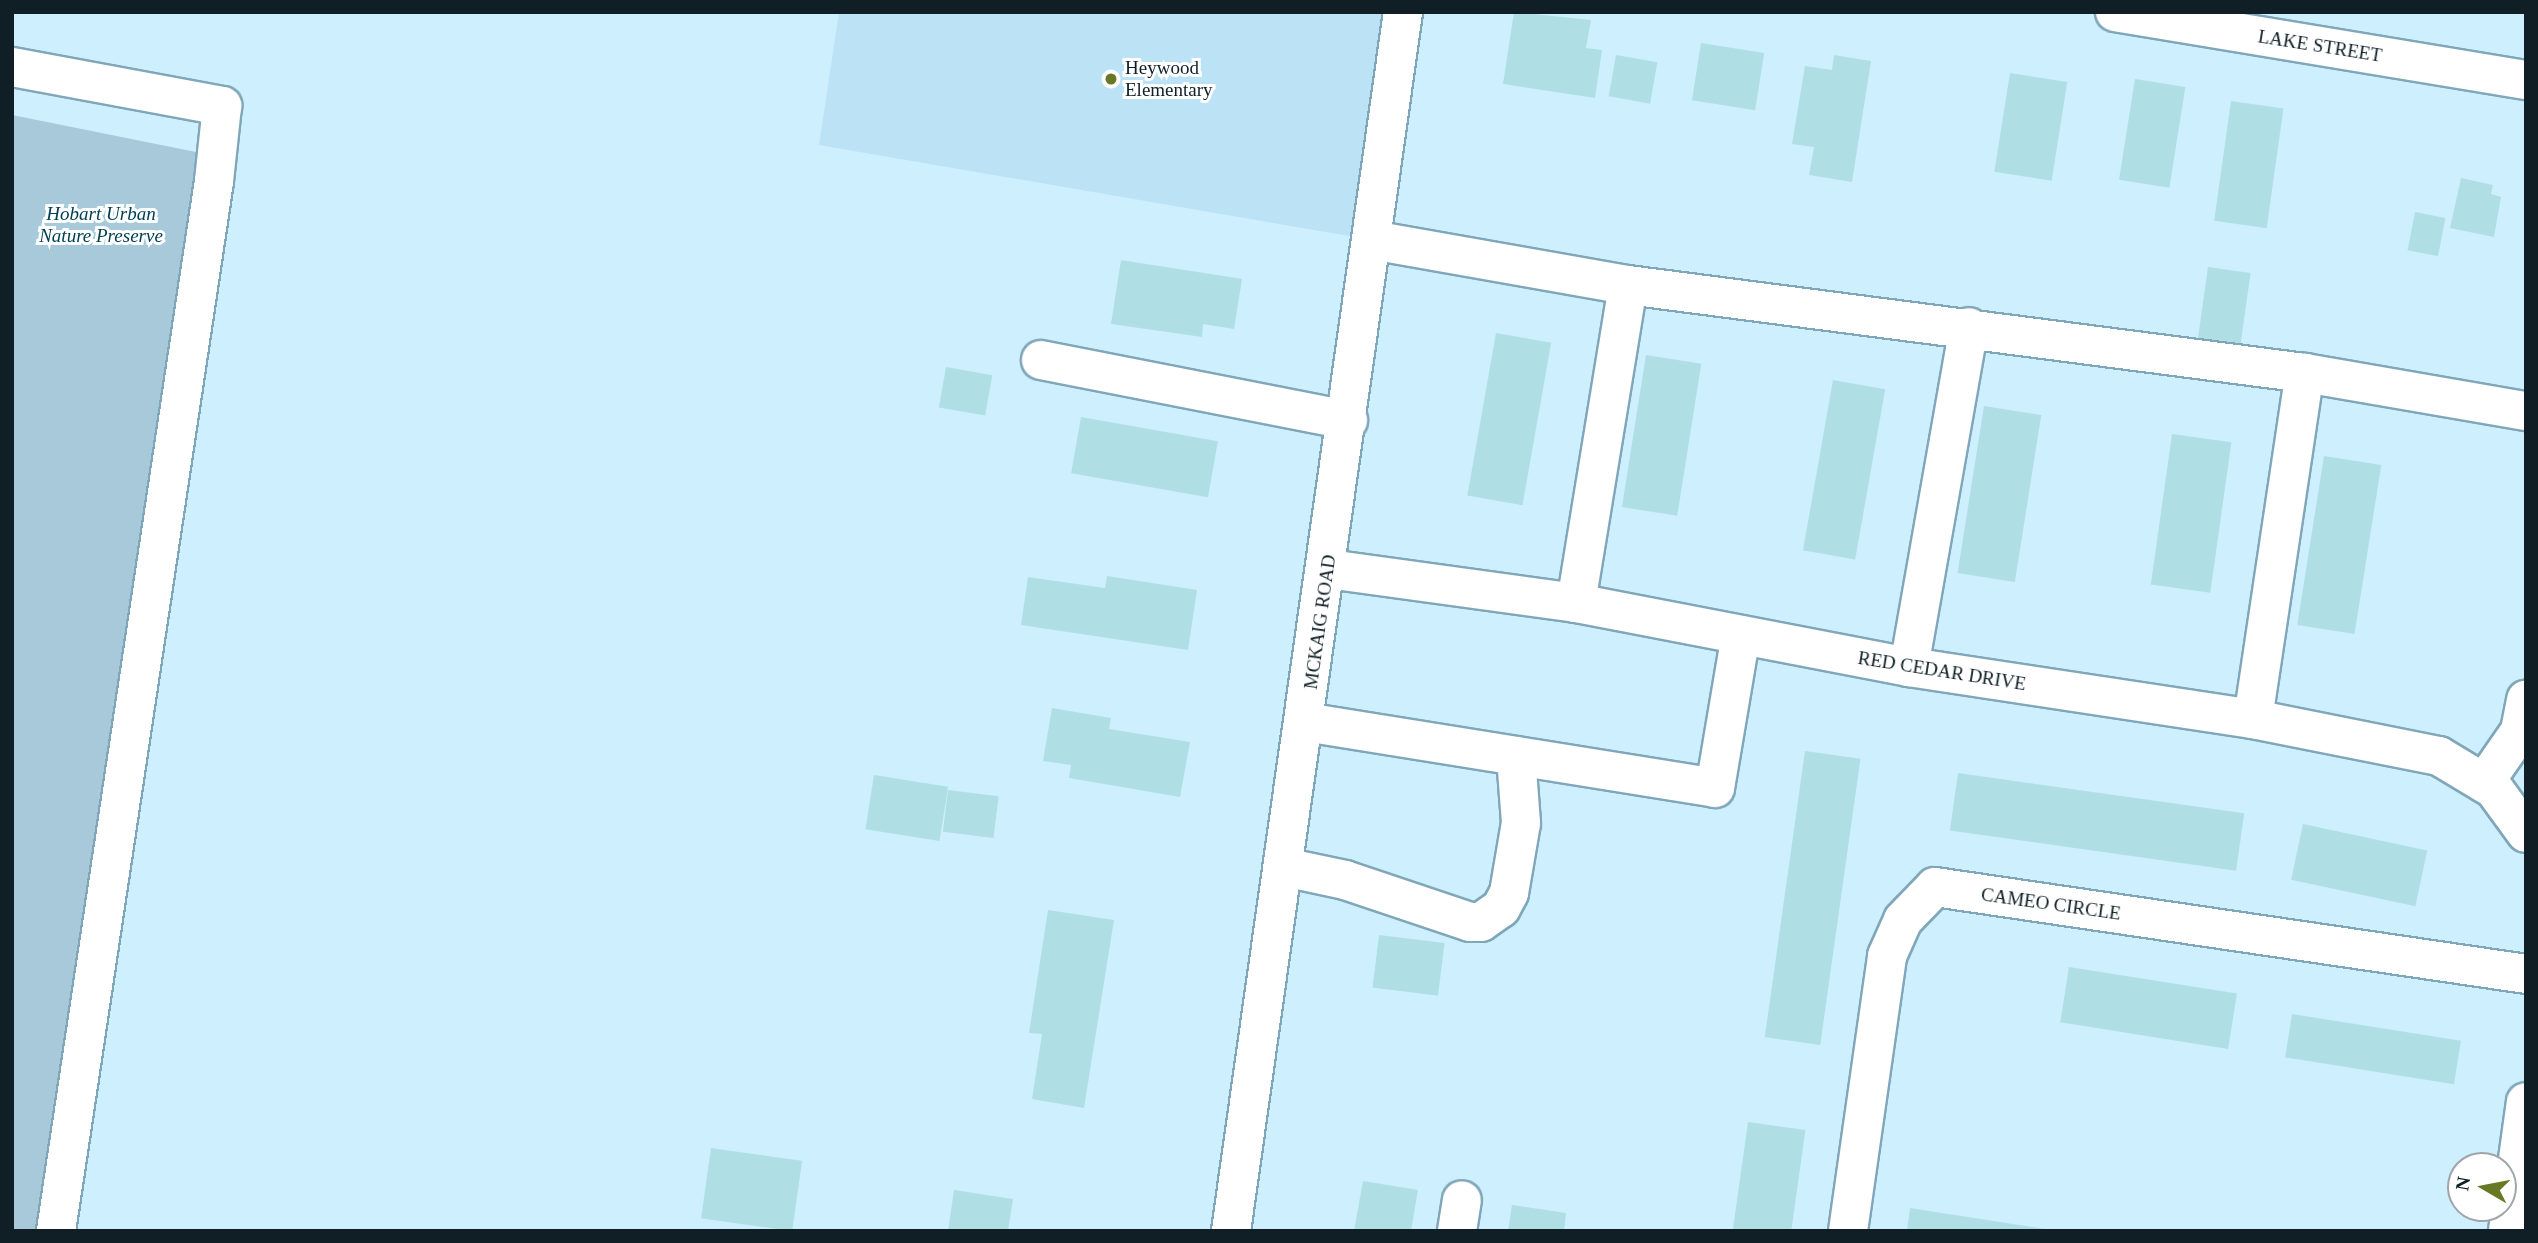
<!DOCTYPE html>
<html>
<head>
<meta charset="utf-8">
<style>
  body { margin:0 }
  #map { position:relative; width:2538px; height:1243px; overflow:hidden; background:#ceeffe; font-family:Georgia,serif }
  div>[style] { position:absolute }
  .built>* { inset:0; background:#bce3f5 }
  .green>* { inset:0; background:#a8c9d9 }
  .building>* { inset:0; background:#afdfe5; transform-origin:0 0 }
  .roads { filter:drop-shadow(2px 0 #80a7b9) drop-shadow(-2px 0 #80a7b9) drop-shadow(0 2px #80a7b9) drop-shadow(0 -2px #80a7b9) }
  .minor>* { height:38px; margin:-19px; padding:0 19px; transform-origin:19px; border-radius:19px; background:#fff }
  .dots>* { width:19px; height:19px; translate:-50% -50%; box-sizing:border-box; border:4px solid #fff; border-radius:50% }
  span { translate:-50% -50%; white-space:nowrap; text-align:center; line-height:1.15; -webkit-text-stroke:6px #fff; paint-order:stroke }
  .street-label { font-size:19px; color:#0f1f25 }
  .poi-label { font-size:19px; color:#0f1f25 }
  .left { translate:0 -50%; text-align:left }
  .park-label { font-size:19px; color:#004055; font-style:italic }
  .frame { position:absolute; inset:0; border:14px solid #0f1f25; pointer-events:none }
  .north { position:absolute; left:2447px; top:1152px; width:70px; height:70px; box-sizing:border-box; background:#fff; border:2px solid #9fa5a8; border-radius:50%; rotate:280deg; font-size:19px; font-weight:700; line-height:28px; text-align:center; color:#0f1f25 }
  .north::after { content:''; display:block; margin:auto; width:24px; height:32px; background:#697825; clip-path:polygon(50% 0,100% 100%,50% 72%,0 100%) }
</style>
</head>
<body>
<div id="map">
  <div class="built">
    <i style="clip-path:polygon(839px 12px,1403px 12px,1372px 240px,819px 145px)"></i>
  </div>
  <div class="green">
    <i style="clip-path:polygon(12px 115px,201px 153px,43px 1231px,12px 1231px)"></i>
  </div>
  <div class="building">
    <i style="clip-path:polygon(1514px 12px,1591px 20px,1586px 48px,1602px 50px,1595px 98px,1503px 84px)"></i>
    <i style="left:1701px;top:43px;width:64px;height:58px;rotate:9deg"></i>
    <i style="left:1616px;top:55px;width:42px;height:42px;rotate:10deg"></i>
    <i style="clip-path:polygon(1834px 55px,1871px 61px,1852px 182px,1809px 175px,1814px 147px,1792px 144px,1805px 66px,1832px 70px)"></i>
    <i style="left:2010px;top:73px;width:58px;height:100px;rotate:9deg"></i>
    <i style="left:2135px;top:79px;width:51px;height:102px;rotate:9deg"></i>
    <i style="left:2231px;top:101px;width:53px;height:121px;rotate:8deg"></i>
    <i style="clip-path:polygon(2461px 178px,2493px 185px,2491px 194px,2501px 197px,2494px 237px,2450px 228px)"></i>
    <i style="left:2415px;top:212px;width:31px;height:39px;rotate:11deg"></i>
    <i style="clip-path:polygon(1121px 260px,1242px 279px,1234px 329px,1203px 324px,1202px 337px,1111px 324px)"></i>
    <i style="left:2208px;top:267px;width:43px;height:72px;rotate:8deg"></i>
    <i style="left:1496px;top:333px;width:56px;height:165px;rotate:10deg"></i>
    <i style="left:1646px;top:355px;width:56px;height:154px;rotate:9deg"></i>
    <i style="left:946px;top:367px;width:47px;height:41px;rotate:10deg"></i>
    <i style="left:1833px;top:380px;width:53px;height:173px;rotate:10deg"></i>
    <i style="left:1984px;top:406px;width:58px;height:169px;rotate:9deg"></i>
    <i style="left:1081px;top:417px;width:139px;height:57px;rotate:10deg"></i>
    <i style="left:2172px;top:434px;width:60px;height:152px;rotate:8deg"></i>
    <i style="left:2324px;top:456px;width:58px;height:171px;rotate:9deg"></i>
    <i style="clip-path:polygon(1107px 576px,1197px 590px,1188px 650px,1021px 625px,1028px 577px,1105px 588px)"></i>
    <i style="clip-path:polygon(1052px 708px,1111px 718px,1109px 729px,1190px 742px,1180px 797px,1069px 778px,1071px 765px,1043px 761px)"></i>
    <i style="left:1805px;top:751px;width:56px;height:289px;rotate:8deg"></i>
    <i style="left:1958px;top:773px;width:289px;height:58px;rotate:8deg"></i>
    <i style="left:874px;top:775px;width:75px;height:55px;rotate:9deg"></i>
    <i style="left:948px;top:790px;width:51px;height:42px;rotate:7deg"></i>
    <i style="left:2303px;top:824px;width:127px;height:57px;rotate:12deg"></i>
    <i style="clip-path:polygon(1048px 910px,1114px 920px,1084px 1108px,1032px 1099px,1042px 1034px,1029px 1033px)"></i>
    <i style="left:1379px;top:935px;width:66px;height:53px;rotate:7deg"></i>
    <i style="left:2069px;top:967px;width:170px;height:56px;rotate:9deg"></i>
    <i style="left:2292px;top:1014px;width:171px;height:44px;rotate:9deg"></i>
    <i style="left:1748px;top:1122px;width:58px;height:110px;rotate:8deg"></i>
    <i style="left:711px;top:1148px;width:92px;height:71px;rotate:8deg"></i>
    <i style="clip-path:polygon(1363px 1181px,1418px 1190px,1411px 1231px,1354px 1231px)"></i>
    <i style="clip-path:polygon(954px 1190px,1013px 1199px,1008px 1231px,948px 1231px)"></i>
    <i style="clip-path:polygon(1512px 1205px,1566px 1213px,1564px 1231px,1508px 1231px)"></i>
    <i style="clip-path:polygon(1910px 1208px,2045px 1229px,2045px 1231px,1907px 1231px)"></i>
  </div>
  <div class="roads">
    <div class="minor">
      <i style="left:2115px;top:12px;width:417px;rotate:9.4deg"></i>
      <i style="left:12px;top:67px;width:214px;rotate:10.5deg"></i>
      <i style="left:222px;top:106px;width:75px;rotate:96.1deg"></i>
      <i style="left:214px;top:181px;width:1062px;rotate:98.56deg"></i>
      <i style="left:1372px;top:240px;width:260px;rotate:10deg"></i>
      <i style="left:1628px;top:285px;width:683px;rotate:7.41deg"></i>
      <i style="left:2305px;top:373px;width:224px;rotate:9.8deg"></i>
      <i style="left:1041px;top:360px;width:313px;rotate:11.1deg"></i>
      <i style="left:1328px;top:569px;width:250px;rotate:7.8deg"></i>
      <i style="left:1576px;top:603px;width:339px;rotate:10.9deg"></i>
      <i style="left:1909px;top:667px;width:348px;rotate:8.6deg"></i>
      <i style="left:2253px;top:719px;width:190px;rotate:11.3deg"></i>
      <i style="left:2439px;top:756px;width:64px;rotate:31deg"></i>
      <i style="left:2494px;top:789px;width:54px;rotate:54deg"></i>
      <i style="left:1576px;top:603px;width:322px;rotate:-80.7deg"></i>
      <i style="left:1909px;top:667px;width:345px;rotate:-80deg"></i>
      <i style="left:2253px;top:719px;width:350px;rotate:-81.5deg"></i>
      <i style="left:1305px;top:722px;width:415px;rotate:9.1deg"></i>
      <i style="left:1715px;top:788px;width:155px;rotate:-80.4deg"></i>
      <i style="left:2484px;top:783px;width:63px;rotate:-55.3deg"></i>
      <i style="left:2520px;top:731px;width:32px;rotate:-79deg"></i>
      <i style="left:1284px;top:867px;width:62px;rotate:12deg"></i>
      <i style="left:1345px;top:880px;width:132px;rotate:18.6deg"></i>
      <i style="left:1470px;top:922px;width:11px"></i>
      <i style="left:1481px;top:922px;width:24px;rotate:-35deg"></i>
      <i style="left:1501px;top:908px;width:17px;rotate:-62deg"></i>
      <i style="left:1509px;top:893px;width:71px;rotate:-80.3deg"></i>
      <i style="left:1521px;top:823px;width:67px;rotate:-94.3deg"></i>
      <i style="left:1231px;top:1231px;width:1231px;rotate:-81.97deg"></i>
      <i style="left:1457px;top:1231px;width:31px;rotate:-81deg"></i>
      <i style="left:1848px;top:1231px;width:278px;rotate:-81.9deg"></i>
      <i style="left:1887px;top:956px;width:39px;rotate:-66deg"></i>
      <i style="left:1903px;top:920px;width:46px;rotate:-45.9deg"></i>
      <i style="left:1935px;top:887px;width:597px;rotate:8.37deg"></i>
      <i style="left:2508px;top:1231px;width:130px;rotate:-82.1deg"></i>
    </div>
  </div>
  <div class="dots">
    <i style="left:1111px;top:79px;background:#697825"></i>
  </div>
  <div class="street-label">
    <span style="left:2320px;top:46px;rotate:9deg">LAKE STREET</span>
    <span style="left:1320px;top:622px;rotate:-82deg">MCKAIG ROAD</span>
    <span style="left:1942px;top:671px;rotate:9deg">RED CEDAR DRIVE</span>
    <span style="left:2051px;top:904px;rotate:8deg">CAMEO CIRCLE</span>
  </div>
  <div class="poi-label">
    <span class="left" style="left:1125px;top:79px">Heywood<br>Elementary</span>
  </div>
  <div class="park-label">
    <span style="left:101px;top:225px">Hobart Urban<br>Nature Preserve</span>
  </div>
  <div class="frame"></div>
  <div class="north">N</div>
</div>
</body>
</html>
